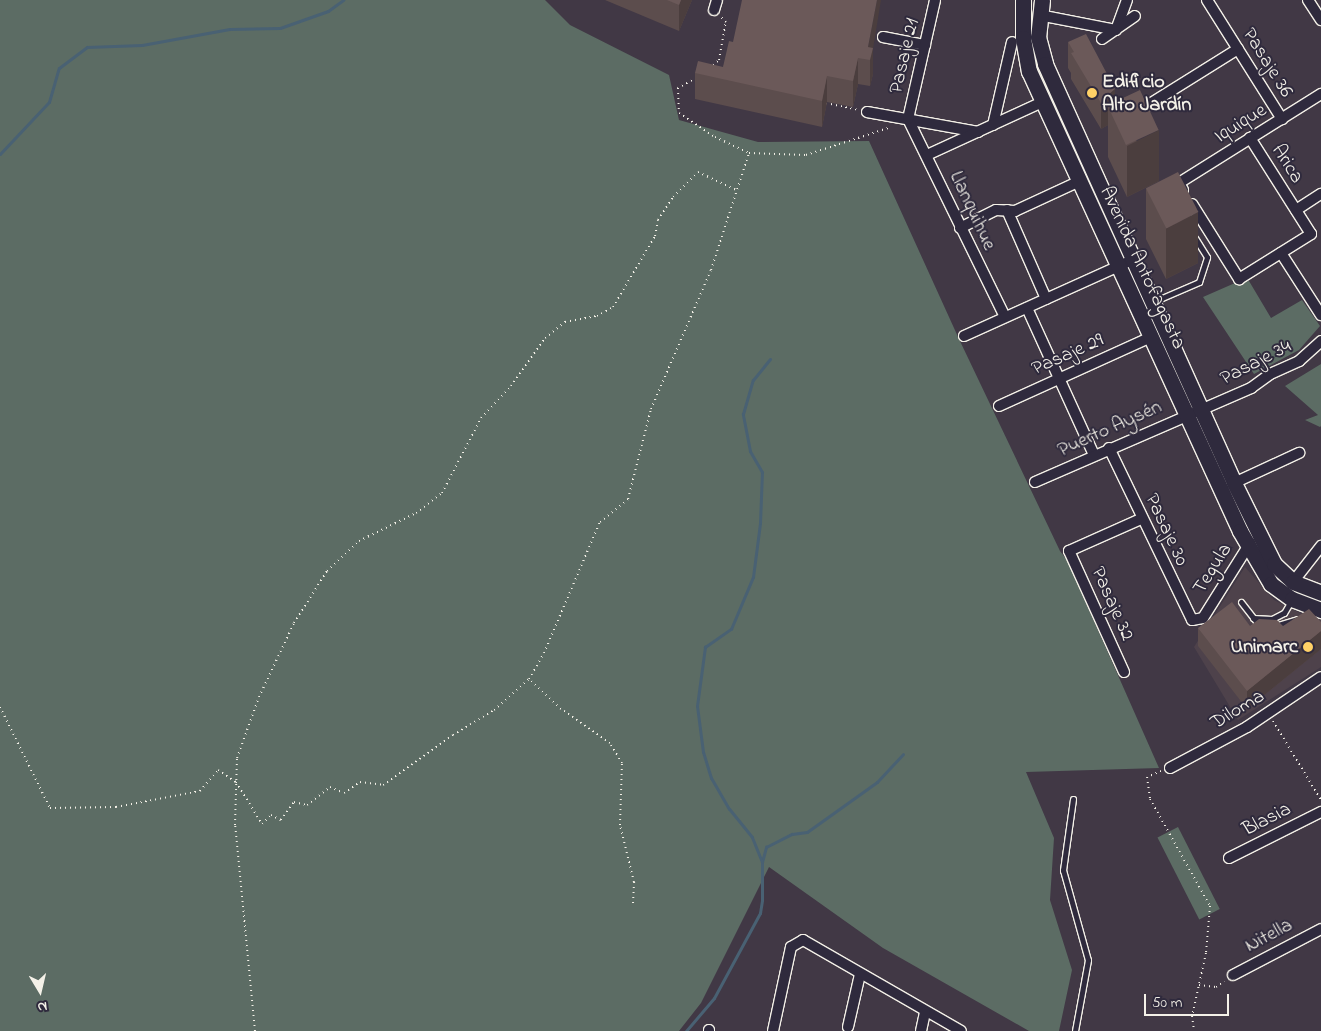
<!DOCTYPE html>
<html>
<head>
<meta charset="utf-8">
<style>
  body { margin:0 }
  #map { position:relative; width:1321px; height:1031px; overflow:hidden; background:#413845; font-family:"Indie Flower",sans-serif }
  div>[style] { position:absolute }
  .built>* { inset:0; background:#4e424b }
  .green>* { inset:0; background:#5c6c64; transform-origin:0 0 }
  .stream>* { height:3px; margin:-1.5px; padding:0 1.5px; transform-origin:1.5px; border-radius:1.5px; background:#496173 }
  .path>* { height:2px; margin-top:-1px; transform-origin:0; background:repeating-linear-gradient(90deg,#f4f1e8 0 1px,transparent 0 5px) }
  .roads { filter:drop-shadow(1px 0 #f4f1e8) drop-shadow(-1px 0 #f4f1e8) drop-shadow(0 1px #f4f1e8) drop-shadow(0 -1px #f4f1e8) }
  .lane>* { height:5px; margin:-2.5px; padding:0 2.5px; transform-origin:2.5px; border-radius:2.5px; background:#2f2a3d }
  .street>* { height:10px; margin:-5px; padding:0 5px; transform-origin:5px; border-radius:5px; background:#2f2a3d }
  .secondary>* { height:15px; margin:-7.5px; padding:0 7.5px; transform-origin:7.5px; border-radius:7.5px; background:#2f2a3d }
  .wall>* { inset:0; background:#5c4d4d }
  .shaded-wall>* { inset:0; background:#4b3e3e }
  .building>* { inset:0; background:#6b5959; transform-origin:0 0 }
  .dots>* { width:14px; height:14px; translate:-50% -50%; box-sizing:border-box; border:2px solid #2f2a3d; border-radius:50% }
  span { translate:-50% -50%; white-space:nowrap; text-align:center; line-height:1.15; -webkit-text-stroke:4px #2f2a3d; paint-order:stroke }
  .street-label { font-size:20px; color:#f4f1e8 }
  .poi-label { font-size:20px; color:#f4f1e8; font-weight:700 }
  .left { translate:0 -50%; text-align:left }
  .right { translate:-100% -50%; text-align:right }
  .north { position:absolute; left:15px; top:966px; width:50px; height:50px; -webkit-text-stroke:4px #2f2a3d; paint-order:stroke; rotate:171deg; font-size:14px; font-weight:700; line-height:20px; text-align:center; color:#f4f1e8 }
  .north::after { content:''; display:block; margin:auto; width:18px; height:22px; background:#f4f1e8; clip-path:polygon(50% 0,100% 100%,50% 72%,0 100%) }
  .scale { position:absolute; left:1144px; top:994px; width:85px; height:22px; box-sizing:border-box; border:2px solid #f4f1e8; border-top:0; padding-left:6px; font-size:15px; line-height:18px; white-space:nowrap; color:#f4f1e8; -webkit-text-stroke:4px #2f2a3d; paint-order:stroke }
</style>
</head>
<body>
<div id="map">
  <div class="built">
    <i style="clip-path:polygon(1245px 567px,1274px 600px,1304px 615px,1321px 618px,1321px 667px,1238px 720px,1194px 647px)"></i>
  </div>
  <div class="green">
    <i style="clip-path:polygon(0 0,545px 0,570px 25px,669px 75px,679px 120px,758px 142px,869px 141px,959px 339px,1060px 551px,1067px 560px,1159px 768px,1026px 772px,1054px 838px,1050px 900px,1072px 970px,1059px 1031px,1029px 1031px,883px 948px,769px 867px,701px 1003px,679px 1031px,0 1031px)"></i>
    <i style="clip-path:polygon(1249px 281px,1271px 318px,1302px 300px,1320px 326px,1299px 350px,1254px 374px,1203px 297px,1235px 283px)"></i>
    <i style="clip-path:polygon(1321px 364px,1321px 426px,1320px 427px,1305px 420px,1318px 415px,1285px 386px)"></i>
    <i style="left:1178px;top:827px;width:92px;height:23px;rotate:63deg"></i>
  </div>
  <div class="stream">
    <i style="left:0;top:154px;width:71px;rotate:-46.7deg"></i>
    <i style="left:49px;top:102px;width:35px;rotate:-74deg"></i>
    <i style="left:59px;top:68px;width:35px;rotate:-37deg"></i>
    <i style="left:87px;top:47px;width:55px;rotate:-2.1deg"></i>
    <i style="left:142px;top:45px;width:89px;rotate:-10.3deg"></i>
    <i style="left:230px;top:29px;width:50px;rotate:-1.1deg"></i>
    <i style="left:280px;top:28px;width:51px;rotate:-19.5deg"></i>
    <i style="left:328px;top:11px;width:19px;rotate:-36deg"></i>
    <i style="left:762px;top:862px;width:16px;rotate:-75deg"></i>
    <i style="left:766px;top:847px;width:29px;rotate:-27deg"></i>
    <i style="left:792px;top:834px;width:15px;rotate:-8deg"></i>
    <i style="left:807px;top:832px;width:86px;rotate:-35.5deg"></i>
    <i style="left:877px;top:782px;width:38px;rotate:-47deg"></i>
    <i style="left:686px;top:1031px;width:43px;rotate:-49.7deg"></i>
    <i style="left:714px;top:998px;width:97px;rotate:-61.6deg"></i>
    <i style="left:760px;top:913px;width:13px;rotate:-81deg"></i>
    <i style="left:762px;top:900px;width:38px;rotate:-90deg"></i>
    <i style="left:762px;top:862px;width:27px;rotate:-112deg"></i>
    <i style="left:752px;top:837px;width:36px;rotate:-129deg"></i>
    <i style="left:729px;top:809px;width:36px;rotate:-120deg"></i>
    <i style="left:711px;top:778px;width:27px;rotate:-107deg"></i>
    <i style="left:703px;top:752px;width:46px;rotate:-97.4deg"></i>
    <i style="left:697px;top:706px;width:60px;rotate:-82.3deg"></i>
    <i style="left:705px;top:647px;width:32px;rotate:-35deg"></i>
    <i style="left:731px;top:629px;width:56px;rotate:-67.1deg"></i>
    <i style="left:753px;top:577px;width:54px;rotate:-82.6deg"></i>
    <i style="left:760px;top:523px;width:51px;rotate:-87.8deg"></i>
    <i style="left:762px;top:472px;width:24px;rotate:-120deg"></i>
    <i style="left:750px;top:451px;width:38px;rotate:-101deg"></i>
    <i style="left:743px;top:414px;width:35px;rotate:-74deg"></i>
    <i style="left:753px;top:380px;width:27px;rotate:-51deg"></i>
  </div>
  <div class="path">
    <i style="left:713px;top:65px;width:8px;rotate:-40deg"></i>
    <i style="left:719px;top:60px;width:39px;rotate:-80deg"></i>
    <i style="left:726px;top:22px;width:7px;rotate:-135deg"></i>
    <i style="left:696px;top:78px;width:21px;rotate:151deg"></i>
    <i style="left:678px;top:88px;width:25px;rotate:88deg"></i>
    <i style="left:679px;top:113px;width:43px;rotate:33.7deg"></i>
    <i style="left:715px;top:137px;width:38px;rotate:25deg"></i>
    <i style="left:749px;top:153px;width:57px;rotate:2deg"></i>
    <i style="left:806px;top:155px;width:89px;rotate:-18.2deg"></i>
    <i style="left:826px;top:103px;width:33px;rotate:12deg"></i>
    <i style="left:0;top:707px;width:113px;rotate:63.7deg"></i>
    <i style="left:50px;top:808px;width:66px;rotate:-0.9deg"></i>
    <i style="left:116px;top:807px;width:86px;rotate:-10.8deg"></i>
    <i style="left:200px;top:791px;width:28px;rotate:-49deg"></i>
    <i style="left:218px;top:770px;width:22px;rotate:34deg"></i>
    <i style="left:236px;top:782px;width:49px;rotate:58.2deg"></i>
    <i style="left:262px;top:824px;width:13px;rotate:-45deg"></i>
    <i style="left:271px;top:815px;width:11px;rotate:27deg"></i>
    <i style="left:281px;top:820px;width:22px;rotate:-54deg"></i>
    <i style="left:294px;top:802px;width:13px;rotate:13deg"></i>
    <i style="left:307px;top:805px;width:29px;rotate:-38deg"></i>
    <i style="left:330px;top:787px;width:15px;rotate:23deg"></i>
    <i style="left:344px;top:793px;width:19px;rotate:-35deg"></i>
    <i style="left:360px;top:782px;width:23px;rotate:7deg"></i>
    <i style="left:383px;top:785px;width:86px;rotate:-35.5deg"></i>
    <i style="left:453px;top:735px;width:48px;rotate:-31.4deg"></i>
    <i style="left:494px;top:710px;width:47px;rotate:-41.5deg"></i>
    <i style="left:1273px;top:721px;width:92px;rotate:58.7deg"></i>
    <i style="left:1161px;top:771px;width:15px;rotate:157deg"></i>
    <i style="left:1147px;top:777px;width:22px;rotate:82deg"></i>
    <i style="left:1150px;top:799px;width:123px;rotate:60.7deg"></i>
    <i style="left:1210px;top:906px;width:47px;rotate:94.9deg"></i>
    <i style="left:1206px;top:953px;width:65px;rotate:102.5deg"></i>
    <i style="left:1192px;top:1016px;width:15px;rotate:82deg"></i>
    <i style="left:633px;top:903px;width:21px;rotate:-87deg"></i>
    <i style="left:634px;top:882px;width:59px;rotate:-103.8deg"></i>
    <i style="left:620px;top:825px;width:62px;rotate:-88.2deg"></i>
    <i style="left:622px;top:763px;width:23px;rotate:-121deg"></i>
    <i style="left:610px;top:743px;width:60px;rotate:-145.2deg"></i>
    <i style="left:561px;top:709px;width:44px;rotate:-136.8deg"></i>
    <i style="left:529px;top:679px;width:30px;rotate:-60deg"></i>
    <i style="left:544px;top:653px;width:142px;rotate:-66.9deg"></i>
    <i style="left:600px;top:522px;width:36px;rotate:-39deg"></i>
    <i style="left:628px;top:499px;width:93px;rotate:-75.7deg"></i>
    <i style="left:651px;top:409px;width:151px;rotate:-66.7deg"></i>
    <i style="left:711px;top:270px;width:123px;rotate:-72deg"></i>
    <i style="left:1199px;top:985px;width:17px;rotate:7deg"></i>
    <i style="left:1216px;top:987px;width:10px;rotate:-37deg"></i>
    <i style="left:255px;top:1031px;width:207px;rotate:-95.5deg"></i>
    <i style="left:235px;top:825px;width:67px;rotate:-88.3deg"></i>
    <i style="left:237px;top:758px;width:65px;rotate:-70.2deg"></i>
    <i style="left:259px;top:697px;width:82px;rotate:-64.7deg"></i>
    <i style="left:294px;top:623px;width:62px;rotate:-57.6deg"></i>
    <i style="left:327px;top:571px;width:44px;rotate:-43.2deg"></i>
    <i style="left:359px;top:541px;width:64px;rotate:-26.2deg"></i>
    <i style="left:416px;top:513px;width:33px;rotate:-38deg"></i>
    <i style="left:442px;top:493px;width:85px;rotate:-62.5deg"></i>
    <i style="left:481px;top:418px;width:44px;rotate:-46.8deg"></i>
    <i style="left:511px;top:386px;width:59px;rotate:-54.7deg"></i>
    <i style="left:545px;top:338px;width:26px;rotate:-39deg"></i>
    <i style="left:565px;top:322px;width:33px;rotate:-11deg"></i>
    <i style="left:597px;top:316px;width:18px;rotate:-29deg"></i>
    <i style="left:613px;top:307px;width:82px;rotate:-59.4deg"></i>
    <i style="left:655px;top:236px;width:16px;rotate:-79deg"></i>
    <i style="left:658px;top:220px;width:27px;rotate:-57deg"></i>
    <i style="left:673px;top:197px;width:35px;rotate:-45deg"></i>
    <i style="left:698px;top:172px;width:42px;rotate:25.3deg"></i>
  </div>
  <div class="roads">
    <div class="lane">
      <i style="left:1155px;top:301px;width:48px;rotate:-23.4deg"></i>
      <i style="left:1199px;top:282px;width:26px;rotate:-72deg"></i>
      <i style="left:1207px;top:257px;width:22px;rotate:-122deg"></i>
      <i style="left:1241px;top:602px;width:31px;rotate:52deg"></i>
      <i style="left:1253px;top:618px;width:19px;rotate:3deg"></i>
      <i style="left:1272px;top:619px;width:13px;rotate:-27deg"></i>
      <i style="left:1284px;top:613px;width:14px;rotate:-60deg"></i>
      <i style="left:1275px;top:626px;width:24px;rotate:-17deg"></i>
      <i style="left:1073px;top:799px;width:72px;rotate:98deg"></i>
      <i style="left:1063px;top:870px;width:93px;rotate:74.5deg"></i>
      <i style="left:1088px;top:960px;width:72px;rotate:100.4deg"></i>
    </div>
    <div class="street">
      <i style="left:1207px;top:0;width:141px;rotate:57.8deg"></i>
      <i style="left:1308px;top:0;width:24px;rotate:57deg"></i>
      <i style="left:714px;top:10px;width:10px;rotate:-73deg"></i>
      <i style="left:1039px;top:15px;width:78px;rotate:11deg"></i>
      <i style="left:1116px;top:30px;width:32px;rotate:-70deg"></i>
      <i style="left:883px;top:37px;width:43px;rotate:10.8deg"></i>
      <i style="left:1102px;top:39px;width:40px;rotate:-34.9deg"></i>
      <i style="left:867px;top:112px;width:113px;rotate:10.2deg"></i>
      <i style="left:1137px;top:112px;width:119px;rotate:-32deg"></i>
      <i style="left:908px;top:119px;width:220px;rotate:63.9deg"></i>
      <i style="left:908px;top:119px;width:122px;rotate:-77.2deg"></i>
      <i style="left:993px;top:125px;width:85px;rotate:-77.1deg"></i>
      <i style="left:927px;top:155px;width:127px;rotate:-24.7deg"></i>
      <i style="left:1183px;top:190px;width:8px;rotate:-120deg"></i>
      <i style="left:1179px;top:183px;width:168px;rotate:-32.1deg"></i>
      <i style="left:1192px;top:204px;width:89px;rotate:57.9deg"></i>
      <i style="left:1239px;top:279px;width:85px;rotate:-32deg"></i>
      <i style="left:1311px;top:234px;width:114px;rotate:-122.4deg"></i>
      <i style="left:1007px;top:210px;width:97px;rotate:66.3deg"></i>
      <i style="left:1296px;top:210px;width:30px;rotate:-33deg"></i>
      <i style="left:960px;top:228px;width:40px;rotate:-26.6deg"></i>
      <i style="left:996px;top:210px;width:19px;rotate:3deg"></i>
      <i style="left:1015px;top:211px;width:72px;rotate:-24.8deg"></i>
      <i style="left:1281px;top:253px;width:74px;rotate:57.2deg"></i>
      <i style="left:1027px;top:308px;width:162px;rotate:65.5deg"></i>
      <i style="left:964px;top:336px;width:184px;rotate:-24.3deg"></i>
      <i style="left:999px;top:406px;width:167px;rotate:-24.4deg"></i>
      <i style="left:1109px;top:448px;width:191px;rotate:64.2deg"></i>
      <i style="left:1192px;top:620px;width:11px;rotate:-10deg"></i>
      <i style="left:1203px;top:618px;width:89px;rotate:-57.9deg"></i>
      <i style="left:1035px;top:482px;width:236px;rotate:-23.5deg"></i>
      <i style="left:1251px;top:388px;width:24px;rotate:-36deg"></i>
      <i style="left:1270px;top:374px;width:32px;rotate:-24deg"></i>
      <i style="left:1299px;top:361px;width:30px;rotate:-42deg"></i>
      <i style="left:1234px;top:483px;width:72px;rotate:-24.8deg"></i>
      <i style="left:1293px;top:582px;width:46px;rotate:-52.1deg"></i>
      <i style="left:1124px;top:672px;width:133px;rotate:-114.4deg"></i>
      <i style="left:1069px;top:551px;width:79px;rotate:-24deg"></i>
      <i style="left:1170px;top:768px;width:87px;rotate:-28deg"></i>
      <i style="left:1247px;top:727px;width:89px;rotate:-34deg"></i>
      <i style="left:1229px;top:858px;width:103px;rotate:-26.6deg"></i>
      <i style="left:1233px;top:975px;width:99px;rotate:-27.6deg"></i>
      <i style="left:848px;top:1027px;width:54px;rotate:-77.2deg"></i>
      <i style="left:709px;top:1031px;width:1px;rotate:-90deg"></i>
      <i style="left:773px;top:1031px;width:86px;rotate:-77.9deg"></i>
      <i style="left:791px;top:947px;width:14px;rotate:-30deg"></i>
      <i style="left:803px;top:940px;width:182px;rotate:29.9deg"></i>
      <i style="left:921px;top:1031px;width:19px;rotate:-78deg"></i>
    </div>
    <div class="secondary">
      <i style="left:1023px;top:0;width:38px;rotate:90deg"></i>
      <i style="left:1023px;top:38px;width:34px;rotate:80deg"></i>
      <i style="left:1029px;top:71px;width:506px;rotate:65.36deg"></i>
      <i style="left:1240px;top:531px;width:61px;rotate:59.7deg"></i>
      <i style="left:1271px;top:584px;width:26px;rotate:36deg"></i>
      <i style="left:1292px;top:599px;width:31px;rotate:21deg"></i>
      <i style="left:1042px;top:0;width:37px;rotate:96deg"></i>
      <i style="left:1038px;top:37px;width:28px;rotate:75deg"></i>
      <i style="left:1045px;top:64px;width:460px;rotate:65.7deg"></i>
      <i style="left:1234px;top:483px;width:90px;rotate:63.7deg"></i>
      <i style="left:1274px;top:564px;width:26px;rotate:43deg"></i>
      <i style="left:1293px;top:582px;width:30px;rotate:21deg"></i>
    </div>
  </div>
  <div class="wall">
    <i style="clip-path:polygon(605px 0,692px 0,679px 31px)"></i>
    <i style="clip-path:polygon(733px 42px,873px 49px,873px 74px,870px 86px,858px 84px,853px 107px,827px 102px,822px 127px,695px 99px,695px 73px,723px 67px)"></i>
    <i style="clip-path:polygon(1068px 42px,1115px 102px,1159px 181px,1127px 197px,1108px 157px,1108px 125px,1101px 129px,1071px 79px,1071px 73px,1068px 68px)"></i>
    <i style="clip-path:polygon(1146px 188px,1198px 263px,1166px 279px,1146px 239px)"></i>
    <i style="clip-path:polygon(1321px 622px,1321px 649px,1247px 709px,1198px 646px,1198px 628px,1283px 626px)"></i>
  </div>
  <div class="shaded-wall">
    <i style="clip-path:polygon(681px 0,692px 0,679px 31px,679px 5px)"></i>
    <i style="clip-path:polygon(877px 0,881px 0,873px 49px,873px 74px,870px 86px,870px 60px,868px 47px)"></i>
    <i style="clip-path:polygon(858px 58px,858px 84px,853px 107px,853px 81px)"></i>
    <i style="clip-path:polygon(827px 76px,827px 102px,822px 127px,822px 101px)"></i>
    <i style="clip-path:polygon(1115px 89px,1115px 115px,1108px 106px,1108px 125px,1101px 129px,1101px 103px,1108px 95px)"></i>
    <i style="clip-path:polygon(1159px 130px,1159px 181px,1127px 197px,1127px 146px)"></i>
    <i style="clip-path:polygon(1198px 212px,1198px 263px,1166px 279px,1166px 228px)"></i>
    <i style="clip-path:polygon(1321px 631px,1321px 649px,1247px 709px,1247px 691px)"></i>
  </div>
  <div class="building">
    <i style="clip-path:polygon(667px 0,681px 0,679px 5px)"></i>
    <i style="clip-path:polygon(742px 0,877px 0,868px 47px,873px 48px,870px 60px,858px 58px,853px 81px,827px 76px,822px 101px,695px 73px,698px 61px,723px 67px,729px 41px,733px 42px)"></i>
    <i style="clip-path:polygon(1086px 34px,1115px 89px,1108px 95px,1110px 98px,1101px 103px,1071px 53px,1074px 52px,1068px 42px)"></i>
    <i style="left:1140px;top:90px;width:44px;height:36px;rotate:65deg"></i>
    <i style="left:1178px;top:172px;width:45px;height:36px;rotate:63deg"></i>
    <i style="clip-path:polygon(1232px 602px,1250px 626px,1259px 619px,1277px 620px,1283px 626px,1309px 609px,1321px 622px,1321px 631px,1247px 691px,1198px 628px)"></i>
  </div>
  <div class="dots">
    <i style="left:1092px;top:93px;background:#ffd166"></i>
    <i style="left:1308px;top:647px;background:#ffd166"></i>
  </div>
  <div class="street-label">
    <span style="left:905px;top:56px;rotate:-77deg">Pasaje 21</span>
    <span style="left:1267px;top:63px;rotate:58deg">Pasaje 36</span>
    <span style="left:1241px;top:124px;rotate:-32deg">Iquique</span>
    <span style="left:1287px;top:164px;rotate:58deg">Arica</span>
    <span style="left:972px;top:211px;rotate:65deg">Llanquihue</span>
    <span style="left:1142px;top:268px;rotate:65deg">Avenida Antofagasta</span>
    <span style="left:1068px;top:355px;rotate:-24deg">Pasaje 29</span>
    <span style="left:1256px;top:363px;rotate:-27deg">Pasaje 34</span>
    <span style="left:1110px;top:429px;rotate:-24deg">Puerto Aysén</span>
    <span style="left:1166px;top:530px;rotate:65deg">Pasaje 30</span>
    <span style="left:1213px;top:569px;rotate:-58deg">Tegula</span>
    <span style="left:1112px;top:604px;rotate:66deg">Pasaje 32</span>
    <span style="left:1238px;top:710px;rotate:-31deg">Diloma</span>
    <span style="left:1267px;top:820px;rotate:-27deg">Blasia</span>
    <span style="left:1269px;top:936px;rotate:-28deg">Nitella</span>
  </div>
  <div class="poi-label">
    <span class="left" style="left:1102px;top:94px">Edificio<br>Alto Jardín</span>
    <span class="right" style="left:1298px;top:647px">Unimarc</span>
  </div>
  <div class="north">N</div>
  <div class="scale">50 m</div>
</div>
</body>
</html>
